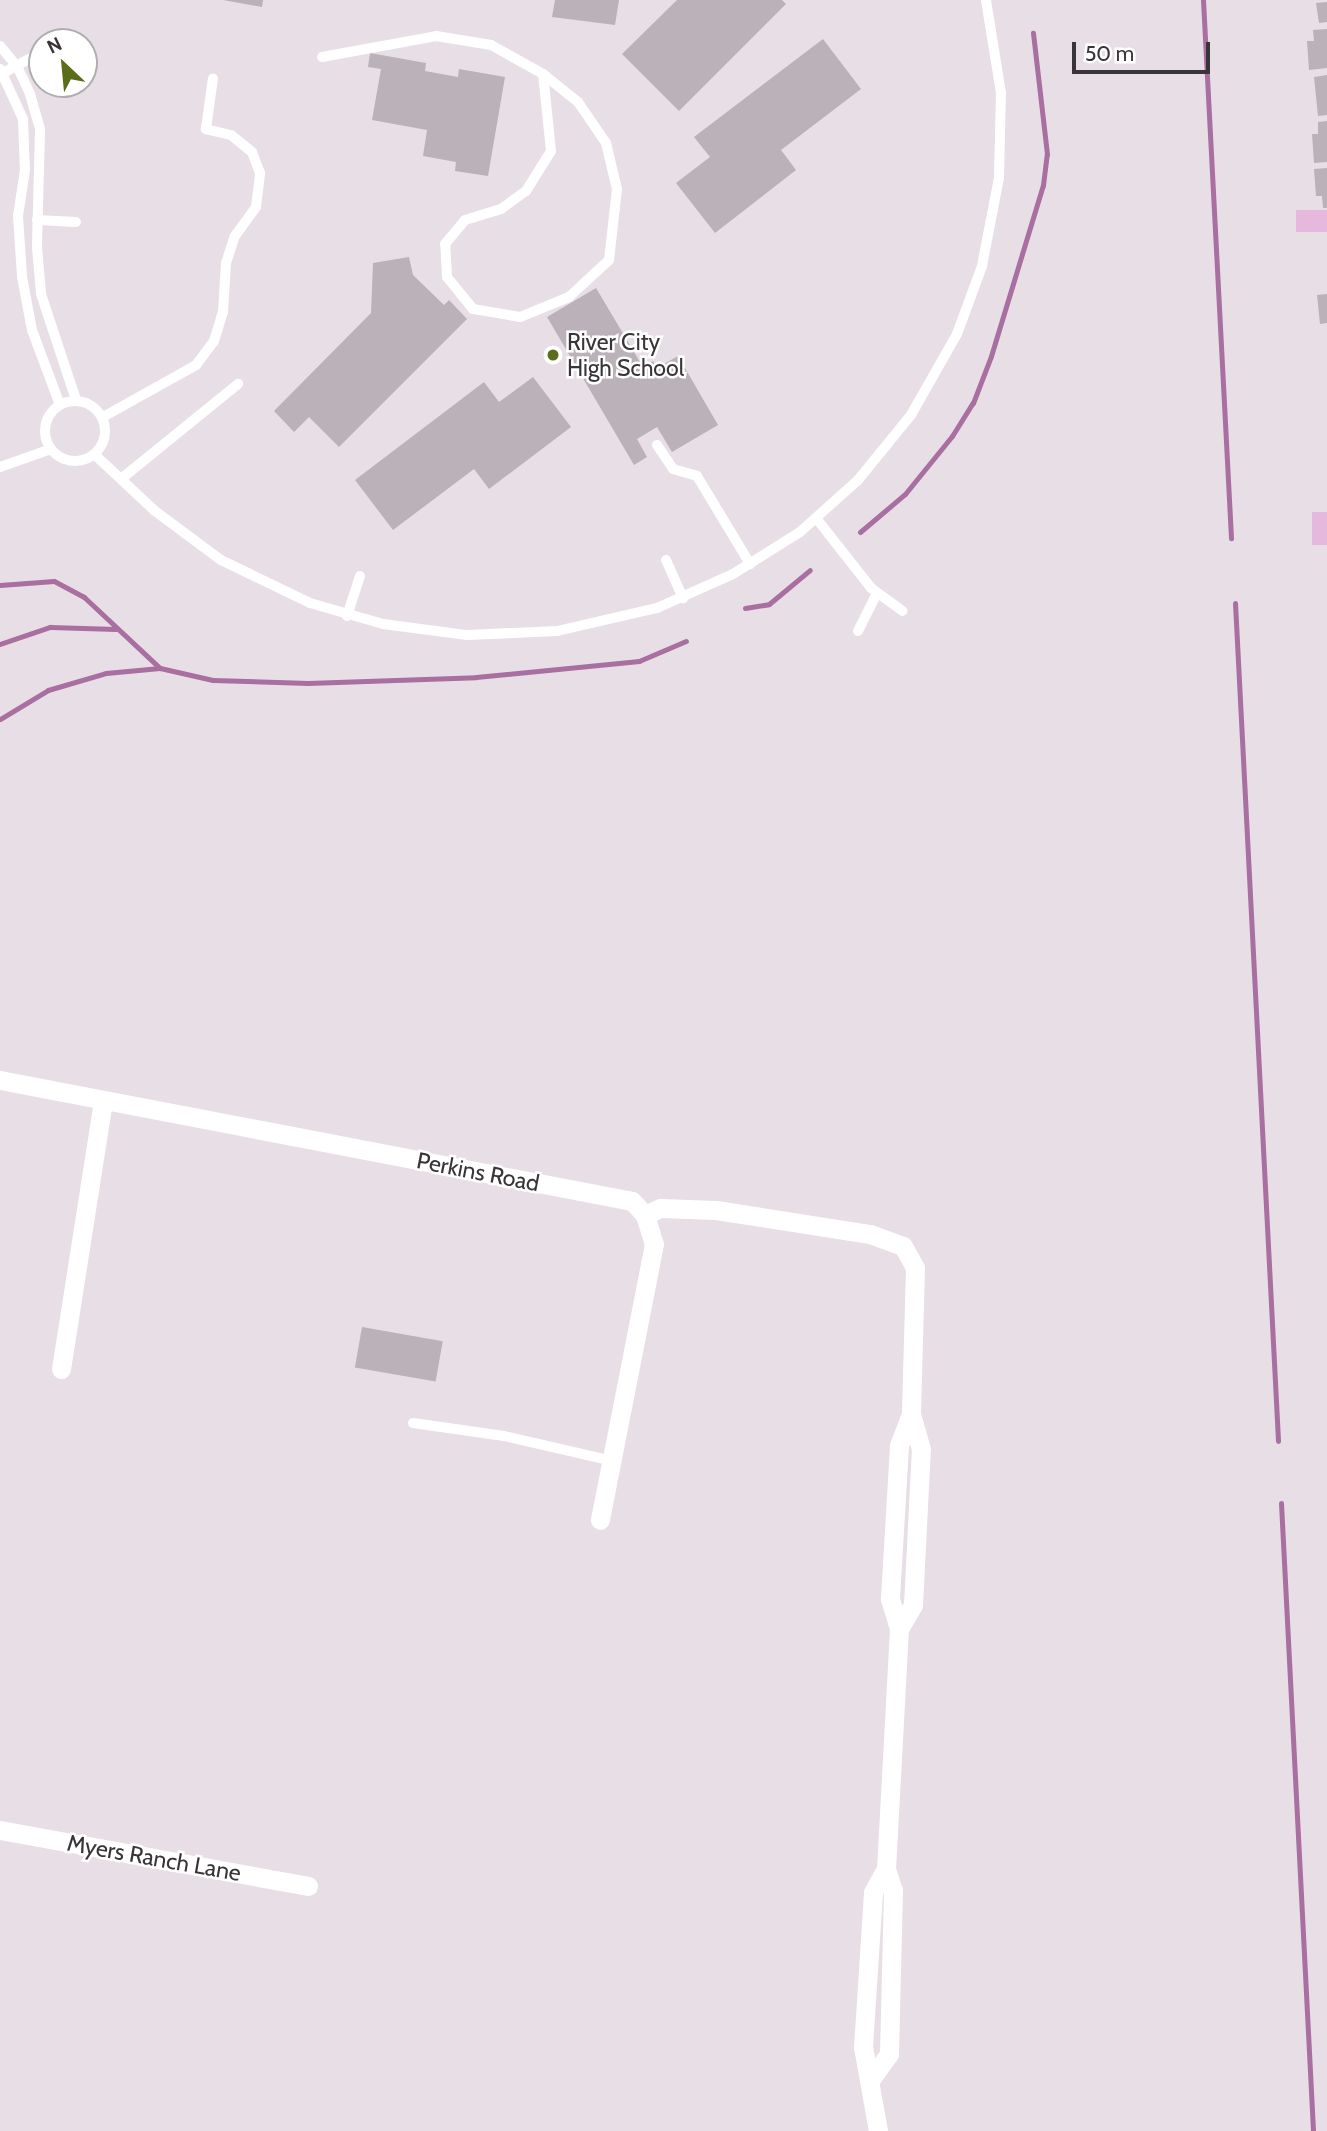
<!DOCTYPE html>
<html>
<head>
<meta charset="utf-8">
<style>
  body { margin:0 }
  #map { position:relative; width:1327px; height:2131px; overflow:hidden; background:#e8dee6; font-family:Cabin,sans-serif }
  div>[style] { position:absolute }
  .green>* { inset:0; background:#e4b9dd; transform-origin:0 0 }
  .stream>* { height:5px; margin:-2.5px; padding:0 2.5px; transform-origin:2.5px; border-radius:2.5px; background:#a86fa0 }
  .building>* { inset:0; background:#bbb1b9; transform-origin:0 0 }
  .service>* { height:10px; margin:-5px; padding:0 5px; transform-origin:5px; border-radius:5px; background:#fff }
  .service>.ring { margin:-5px; padding:0; box-sizing:content-box; background:none; border:10px solid #fff; border-radius:50% }
  .minor>* { height:19px; margin:-9.5px; padding:0 9.5px; transform-origin:9.5px; border-radius:9.5px; background:#fff }
  .dots>* { width:19px; height:19px; translate:-50% -50%; box-sizing:border-box; border:4px solid #fff; border-radius:50% }
  span { translate:-50% -50%; white-space:nowrap; text-align:center; line-height:1.15; -webkit-text-stroke:5px #fff; paint-order:stroke }
  .poi-label { font-size:23px; color:#383437 }
  .left { translate:0 -50%; text-align:left }
  .street-label { font-size:23px; color:#383437 }
  .north { position:absolute; left:28px; top:28px; width:70px; height:70px; box-sizing:border-box; background:#fff; border:2px solid #afaeaf; border-radius:50%; rotate:334deg; font-size:19px; font-weight:700; line-height:28px; text-align:center; color:#383437 }
  .north::after { content:''; display:block; margin:auto; width:24px; height:32px; background:#5b6d1a; clip-path:polygon(50% 0,100% 100%,50% 72%,0 100%) }
  .scale { position:absolute; left:1072px; top:42px; width:138px; height:32px; box-sizing:border-box; border:4px solid #383437; border-top:0; padding-left:9px; font-size:21px; line-height:24px; white-space:nowrap; color:#383437; -webkit-text-stroke:5px #fff; paint-order:stroke }
</style>
</head>
<body>
<div id="map">
  <div class="green">
    <i style="left:1327px;top:210px;width:22px;height:31px;rotate:90deg"></i>
    <i style="left:1327px;top:512px;width:33px;height:15px;rotate:90deg"></i>
  </div>
  <div class="stream">
    <i style="left:1203px;top:0;width:539px;rotate:87.02deg"></i>
    <i style="left:860px;top:532px;width:59px;rotate:-40.2deg"></i>
    <i style="left:905px;top:494px;width:75px;rotate:-51deg"></i>
    <i style="left:952px;top:436px;width:39px;rotate:-58deg"></i>
    <i style="left:973px;top:403px;width:50px;rotate:-69deg"></i>
    <i style="left:991px;top:356px;width:179px;rotate:-73.1deg"></i>
    <i style="left:1043px;top:185px;width:31px;rotate:-83deg"></i>
    <i style="left:1047px;top:154px;width:122px;rotate:-96.6deg"></i>
    <i style="left:0;top:585px;width:54px;rotate:-4.2deg"></i>
    <i style="left:54px;top:581px;width:34px;rotate:28deg"></i>
    <i style="left:84px;top:597px;width:104px;rotate:43.1deg"></i>
    <i style="left:1235px;top:603px;width:839px;rotate:87.06deg"></i>
    <i style="left:745px;top:608px;width:24px;rotate:-9deg"></i>
    <i style="left:769px;top:604px;width:53px;rotate:-39.7deg"></i>
    <i style="left:0;top:644px;width:53px;rotate:-18.8deg"></i>
    <i style="left:50px;top:627px;width:66px;rotate:1.7deg"></i>
    <i style="left:0;top:719px;width:56px;rotate:-31.1deg"></i>
    <i style="left:48px;top:690px;width:60px;rotate:-16.3deg"></i>
    <i style="left:106px;top:673px;width:54px;rotate:-5.3deg"></i>
    <i style="left:160px;top:668px;width:54px;rotate:12.8deg"></i>
    <i style="left:213px;top:680px;width:95px;rotate:1.8deg"></i>
    <i style="left:308px;top:683px;width:168px;rotate:-2deg"></i>
    <i style="left:476px;top:677px;width:164px;rotate:-5.6deg"></i>
    <i style="left:639px;top:661px;width:51px;rotate:-23.1deg"></i>
    <i style="left:1281px;top:1503px;width:629px;rotate:87.08deg"></i>
  </div>
  <div class="building">
    <i style="clip-path:polygon(223px 0,263px 0,262px 7px)"></i>
    <i style="clip-path:polygon(555px 0,619px 0,615px 25px,552px 17px)"></i>
    <i style="clip-path:polygon(677px 0,782px 0,786px 4px,679px 111px,622px 54px)"></i>
    <i style="clip-path:polygon(1327px 2px,1327px 22px,1319px 23px,1316px 3px)"></i>
    <i style="clip-path:polygon(1327px 29px,1327px 68px,1309px 70px,1307px 41px,1314px 41px,1313px 30px)"></i>
    <i style="clip-path:polygon(823px 39px,861px 89px,781px 150px,796px 170px,715px 233px,676px 183px,710px 157px,694px 137px)"></i>
    <i style="clip-path:polygon(370px 53px,426px 63px,425px 71px,458px 77px,459px 69px,505px 77px,488px 176px,455px 171px,456px 162px,423px 156px,427px 130px,372px 120px,381px 69px,368px 67px)"></i>
    <i style="clip-path:polygon(1327px 75px,1327px 115px,1318px 116px,1314px 77px)"></i>
    <i style="clip-path:polygon(1327px 121px,1327px 162px,1314px 163px,1312px 134px,1318px 134px,1318px 122px)"></i>
    <i style="clip-path:polygon(1327px 168px,1327px 208px,1323px 208px,1322px 196px,1316px 196px,1314px 169px)"></i>
    <i style="clip-path:polygon(409px 257px,413px 275px,444px 305px,449px 300px,467px 319px,339px 447px,309px 417px,294px 432px,274px 411px,371px 313px,373px 263px)"></i>
    <i style="clip-path:polygon(596px 288px,643px 367px,653px 361px,657px 368px,678px 356px,718px 425px,672px 452px,657px 427px,637px 439px,647px 457px,634px 465px,547px 317px)"></i>
    <i style="clip-path:polygon(1327px 294px,1327px 323px,1320px 324px,1317px 295px)"></i>
    <i style="clip-path:polygon(533px 377px,571px 427px,489px 489px,474px 469px,393px 530px,355px 480px,484px 382px,499px 402px)"></i>
    <i style="left:362px;top:1327px;width:82px;height:41px;rotate:10deg"></i>
  </div>
  <div class="service">
    <i style="left:0;top:46px;width:26px;rotate:50deg"></i>
    <i style="left:17px;top:66px;width:31px;rotate:65deg"></i>
    <i style="left:30px;top:94px;width:37px;rotate:74deg"></i>
    <i style="left:40px;top:130px;width:117px;rotate:91.5deg"></i>
    <i style="left:37px;top:247px;width:47px;rotate:85.1deg"></i>
    <i style="left:41px;top:294px;width:112px;rotate:71.7deg"></i>
    <i style="left:322px;top:57px;width:116px;rotate:-10.4deg"></i>
    <i style="left:436px;top:36px;width:56px;rotate:9.3deg"></i>
    <i style="left:491px;top:45px;width:60px;rotate:29.1deg"></i>
    <i style="left:543px;top:74px;width:45px;rotate:38.7deg"></i>
    <i style="left:578px;top:102px;width:50px;rotate:55.7deg"></i>
    <i style="left:606px;top:143px;width:47px;rotate:76.6deg"></i>
    <i style="left:617px;top:189px;width:71px;rotate:96.4deg"></i>
    <i style="left:609px;top:260px;width:54px;rotate:137.2deg"></i>
    <i style="left:569px;top:297px;width:53px;rotate:157.8deg"></i>
    <i style="left:520px;top:317px;width:48px;rotate:-170.3deg"></i>
    <i style="left:473px;top:309px;width:41px;rotate:-129.1deg"></i>
    <i style="left:447px;top:277px;width:33px;rotate:-93deg"></i>
    <i style="left:445px;top:244px;width:31px;rotate:-50deg"></i>
    <i style="left:465px;top:220px;width:38px;rotate:-17deg"></i>
    <i style="left:501px;top:209px;width:31px;rotate:-36deg"></i>
    <i style="left:526px;top:191px;width:47px;rotate:-58deg"></i>
    <i style="left:551px;top:151px;width:77px;rotate:-95.9deg"></i>
    <i style="left:0;top:69px;width:55px;rotate:65.3deg"></i>
    <i style="left:23px;top:119px;width:51px;rotate:87.8deg"></i>
    <i style="left:25px;top:170px;width:47px;rotate:98.7deg"></i>
    <i style="left:18px;top:216px;width:61px;rotate:86.2deg"></i>
    <i style="left:22px;top:277px;width:54px;rotate:79.3deg"></i>
    <i style="left:32px;top:330px;width:80px;rotate:69.5deg"></i>
    <i style="left:3px;top:73px;width:44px;rotate:-28.3deg"></i>
    <i style="left:37px;top:220px;width:39px;rotate:3deg"></i>
    <i class="ring" style="left:45px;top:401px;width:50px;height:50px"></i>
    <i style="left:103px;top:417px;width:107px;rotate:-29.2deg"></i>
    <i style="left:196px;top:365px;width:30px;rotate:-53deg"></i>
    <i style="left:214px;top:341px;width:30px;rotate:-73deg"></i>
    <i style="left:223px;top:312px;width:49px;rotate:-86.5deg"></i>
    <i style="left:226px;top:263px;width:28px;rotate:-72deg"></i>
    <i style="left:235px;top:236px;width:36px;rotate:-54deg"></i>
    <i style="left:256px;top:207px;width:34px;rotate:-83deg"></i>
    <i style="left:260px;top:173px;width:22px;rotate:-111deg"></i>
    <i style="left:252px;top:152px;width:27px;rotate:-141deg"></i>
    <i style="left:231px;top:135px;width:26px;rotate:-167deg"></i>
    <i style="left:206px;top:129px;width:51px;rotate:-82.2deg"></i>
    <i style="left:657px;top:445px;width:29px;rotate:56deg"></i>
    <i style="left:673px;top:469px;width:25px;rotate:16deg"></i>
    <i style="left:697px;top:476px;width:103px;rotate:58.9deg"></i>
    <i style="left:94px;top:454px;width:83px;rotate:43.1deg"></i>
    <i style="left:155px;top:511px;width:82px;rotate:36.6deg"></i>
    <i style="left:221px;top:560px;width:99px;rotate:25.8deg"></i>
    <i style="left:310px;top:603px;width:76px;rotate:16deg"></i>
    <i style="left:383px;top:624px;width:85px;rotate:7.5deg"></i>
    <i style="left:467px;top:635px;width:90px;rotate:-2.5deg"></i>
    <i style="left:557px;top:631px;width:103px;rotate:-13deg"></i>
    <i style="left:657px;top:608px;width:83px;rotate:-24.1deg"></i>
    <i style="left:733px;top:574px;width:79px;rotate:-32.1deg"></i>
    <i style="left:800px;top:532px;width:78px;rotate:-41.9deg"></i>
    <i style="left:858px;top:480px;width:84px;rotate:-50.8deg"></i>
    <i style="left:911px;top:415px;width:93px;rotate:-60.4deg"></i>
    <i style="left:957px;top:334px;width:72px;rotate:-69.8deg"></i>
    <i style="left:982px;top:266px;width:90px;rotate:-79.1deg"></i>
    <i style="left:999px;top:178px;width:85px;rotate:-88.7deg"></i>
    <i style="left:1001px;top:93px;width:94px;rotate:-99.2deg"></i>
    <i style="left:0;top:467px;width:54px;rotate:-19.4deg"></i>
    <i style="left:121px;top:479px;width:151px;rotate:-39.1deg"></i>
    <i style="left:816px;top:518px;width:89px;rotate:51.8deg"></i>
    <i style="left:871px;top:588px;width:39px;rotate:36deg"></i>
    <i style="left:666px;top:560px;width:42px;rotate:65.9deg"></i>
    <i style="left:347px;top:616px;width:42px;rotate:-72deg"></i>
    <i style="left:858px;top:631px;width:42px;rotate:-63.4deg"></i>
    <i style="left:413px;top:1423px;width:92px;rotate:8.1deg"></i>
    <i style="left:504px;top:1436px;width:111px;rotate:13deg"></i>
  </div>
  <div class="minor">
    <i style="left:0;top:1080px;width:643px;rotate:10.84deg"></i>
    <i style="left:632px;top:1201px;width:19px;rotate:47deg"></i>
    <i style="left:645px;top:1215px;width:30px;rotate:73deg"></i>
    <i style="left:654px;top:1244px;width:281px;rotate:101.1deg"></i>
    <i style="left:645px;top:1215px;width:17px;rotate:-25deg"></i>
    <i style="left:660px;top:1208px;width:56px;rotate:2deg"></i>
    <i style="left:716px;top:1210px;width:156px;rotate:8.9deg"></i>
    <i style="left:870px;top:1234px;width:35px;rotate:20deg"></i>
    <i style="left:903px;top:1246px;width:25px;rotate:61deg"></i>
    <i style="left:915px;top:1268px;width:146px;rotate:91.6deg"></i>
    <i style="left:911px;top:1414px;width:34px;rotate:111deg"></i>
    <i style="left:899px;top:1446px;width:153px;rotate:93.4deg"></i>
    <i style="left:890px;top:1599px;width:31px;rotate:73deg"></i>
    <i style="left:899px;top:1629px;width:240px;rotate:93.1deg"></i>
    <i style="left:886px;top:1869px;width:22px;rotate:72deg"></i>
    <i style="left:893px;top:1890px;width:164px;rotate:91.4deg"></i>
    <i style="left:889px;top:2054px;width:32px;rotate:126deg"></i>
    <i style="left:61px;top:1369px;width:272px;rotate:-81.1deg"></i>
    <i style="left:899px;top:1629px;width:28px;rotate:-60deg"></i>
    <i style="left:913px;top:1605px;width:156px;rotate:-87.1deg"></i>
    <i style="left:921px;top:1449px;width:36px;rotate:-106deg"></i>
    <i style="left:0;top:1830px;width:313px;rotate:10.3deg"></i>
    <i style="left:878px;top:2131px;width:85px;rotate:-100.1deg"></i>
    <i style="left:863px;top:2047px;width:155px;rotate:-86.3deg"></i>
    <i style="left:873px;top:1892px;width:26px;rotate:-61deg"></i>
  </div>
  <div class="dots">
    <i style="left:553px;top:355px;background:#5b6d1a"></i>
  </div>
  <div class="poi-label">
    <span class="left" style="left:567px;top:355px">River City<br>High School</span>
  </div>
  <div class="street-label">
    <span style="left:478px;top:1172px;rotate:11deg">Perkins Road</span>
    <span style="left:154px;top:1858px;rotate:10deg">Myers Ranch Lane</span>
  </div>
  <div class="north">N</div>
  <div class="scale">50 m</div>
</div>
</body>
</html>
